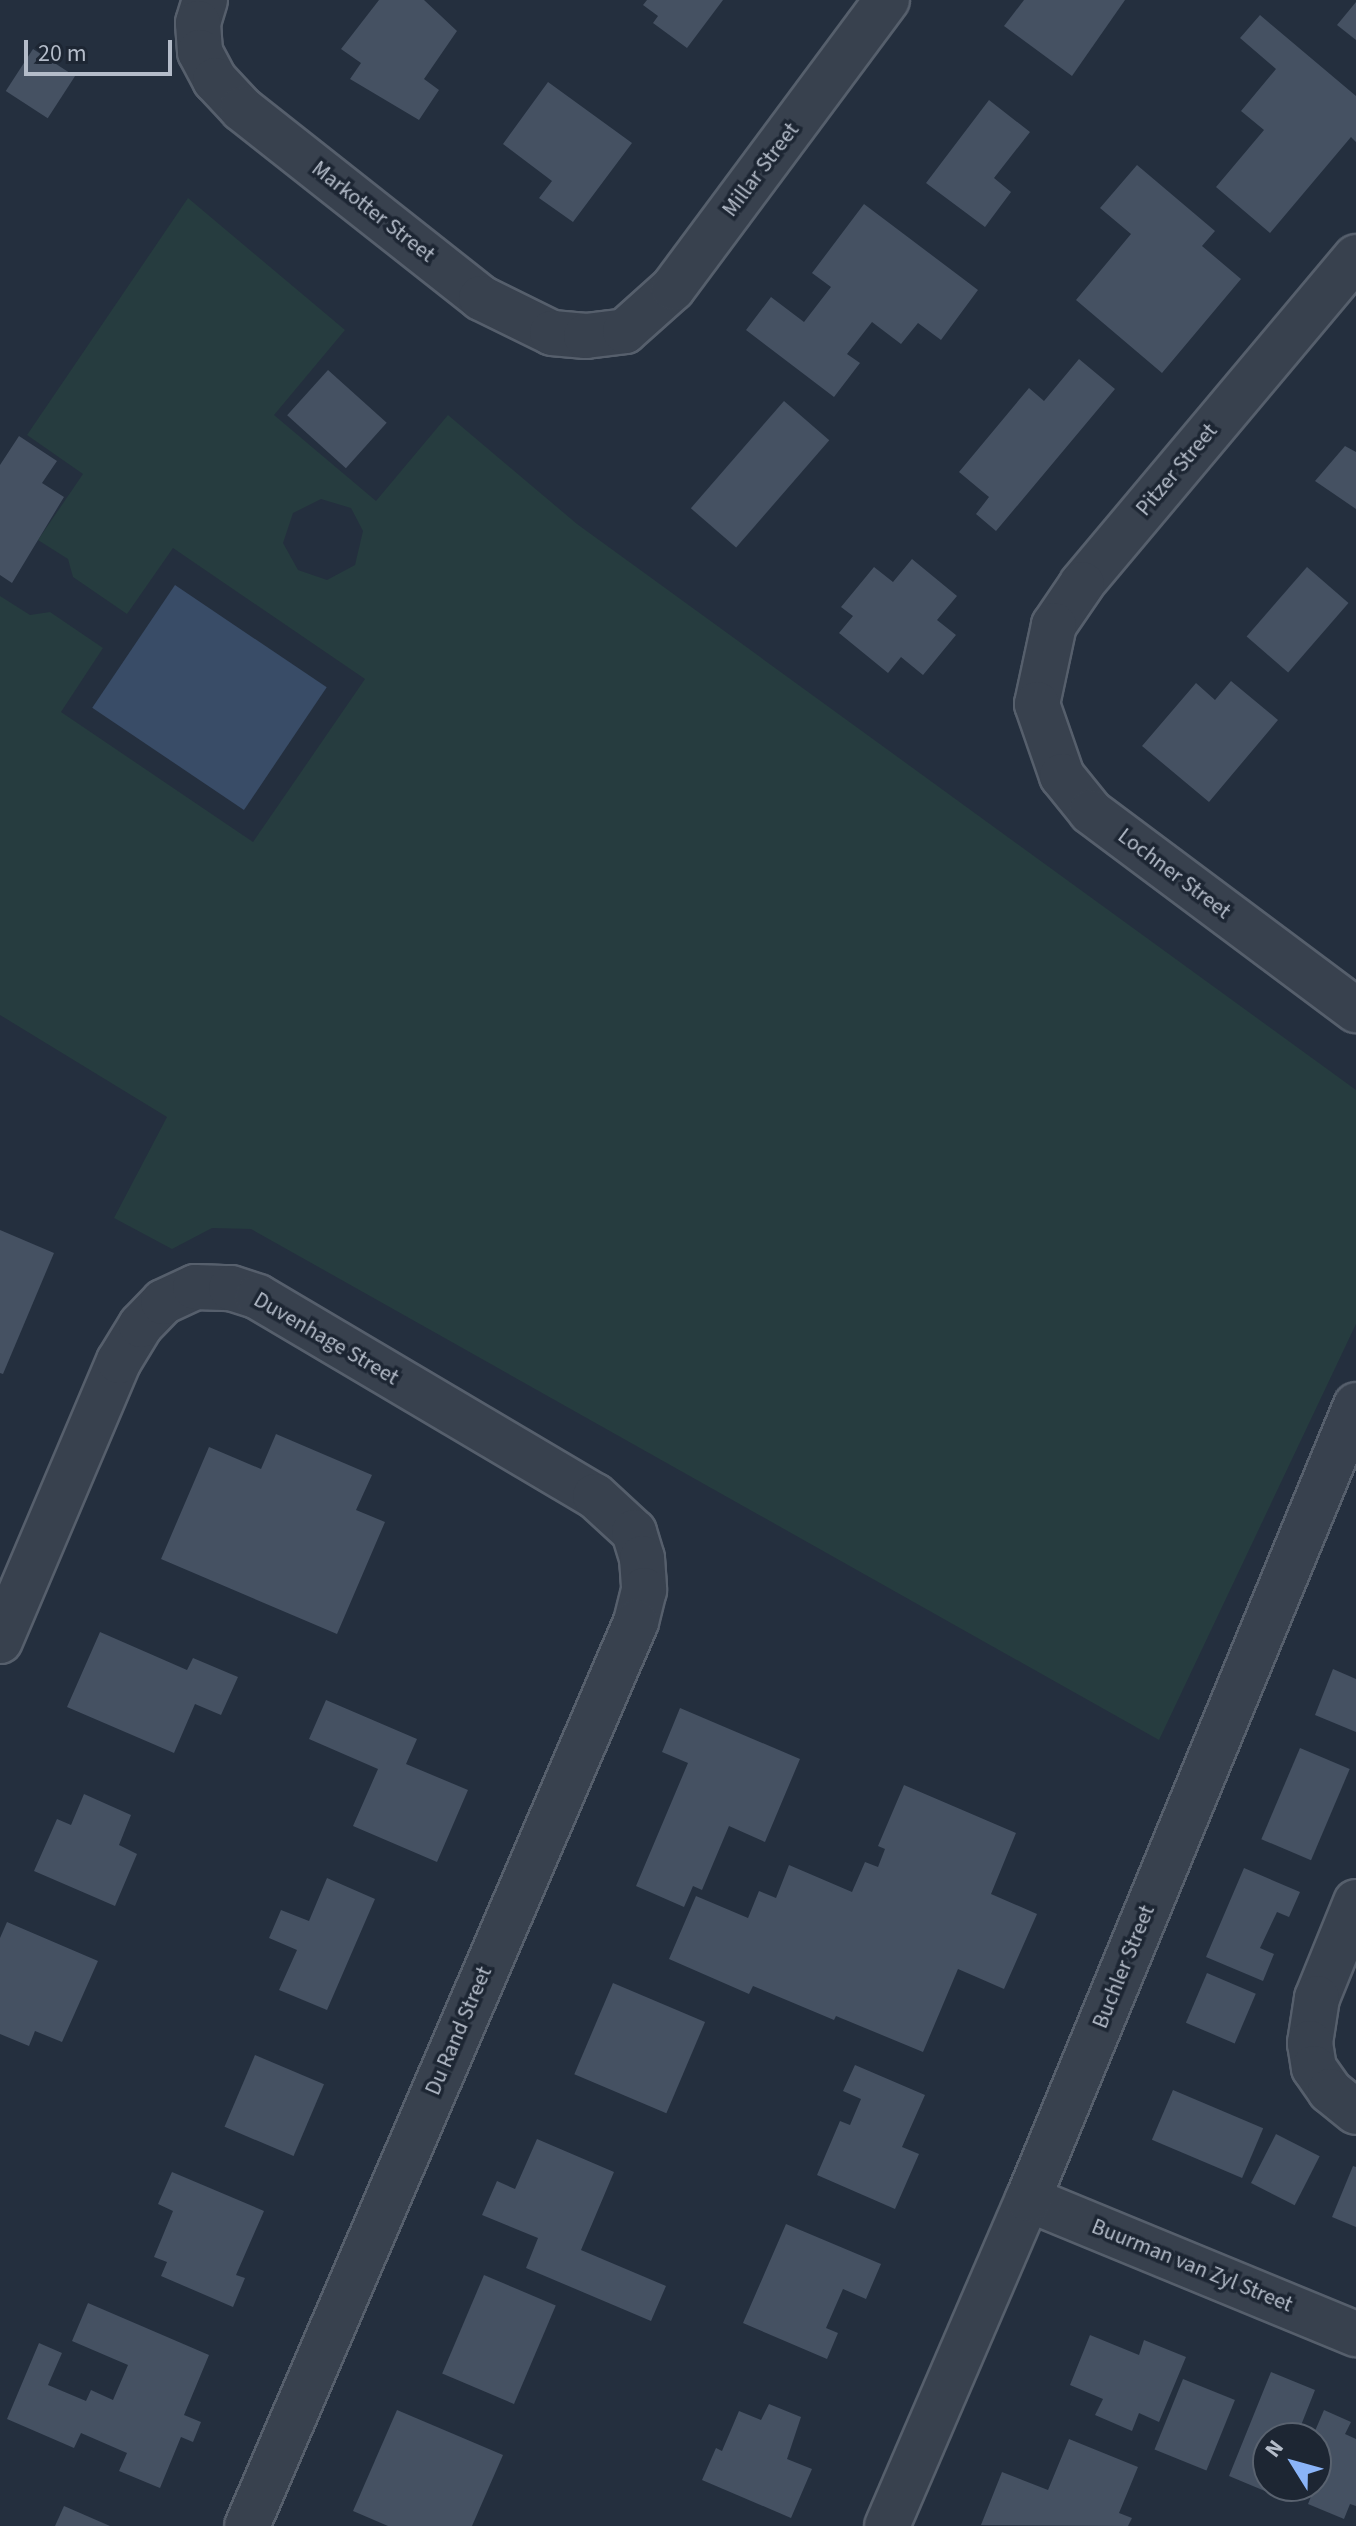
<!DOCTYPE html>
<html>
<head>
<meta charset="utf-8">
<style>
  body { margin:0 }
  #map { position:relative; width:1356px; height:2526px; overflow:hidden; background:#242f3e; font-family:"Source Sans 3",sans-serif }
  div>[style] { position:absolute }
  .green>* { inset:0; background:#263c3f }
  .water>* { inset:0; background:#394c67; transform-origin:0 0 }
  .building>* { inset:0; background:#455162; transform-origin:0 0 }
  .roads { filter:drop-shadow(2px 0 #565f6c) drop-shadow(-2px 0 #565f6c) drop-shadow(0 2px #565f6c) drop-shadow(0 -2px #565f6c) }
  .street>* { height:44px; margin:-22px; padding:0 22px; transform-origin:22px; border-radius:22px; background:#38414e }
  span { translate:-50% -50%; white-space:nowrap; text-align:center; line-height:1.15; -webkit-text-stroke:7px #1d2633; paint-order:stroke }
  .street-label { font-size:22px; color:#b4bcc9 }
  .north { position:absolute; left:1252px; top:2422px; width:80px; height:80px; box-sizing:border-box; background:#1d2633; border:2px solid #59626f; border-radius:50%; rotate:307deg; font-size:22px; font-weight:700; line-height:32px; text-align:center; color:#b4bcc9 }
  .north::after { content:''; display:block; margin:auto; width:28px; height:36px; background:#8ab4f8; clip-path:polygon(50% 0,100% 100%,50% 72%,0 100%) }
  .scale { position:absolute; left:24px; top:40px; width:148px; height:36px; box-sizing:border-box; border:4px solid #b4bcc9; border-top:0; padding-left:10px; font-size:24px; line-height:28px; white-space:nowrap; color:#b4bcc9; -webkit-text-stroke:6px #1d2633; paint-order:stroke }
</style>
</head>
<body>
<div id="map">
  <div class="green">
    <i style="clip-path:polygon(evenodd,188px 198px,345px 330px,274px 415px,376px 501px,448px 415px,577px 524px,1356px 1090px,1356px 1324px,1159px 1740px,251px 1229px,212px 1228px,172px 1249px,114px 1218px,167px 1117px,0 1015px,0 596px,30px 615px,50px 612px,103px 648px,61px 712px,253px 842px,365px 679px,173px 548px,127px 614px,73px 577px,68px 559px,38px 540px,83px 474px,27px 435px,188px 198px,321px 499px,351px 508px,363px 531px,355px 565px,327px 580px,298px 570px,283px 543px,293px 513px,321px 499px)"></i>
  </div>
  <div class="water">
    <i style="left:175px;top:585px;width:183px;height:148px;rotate:34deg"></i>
  </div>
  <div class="building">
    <i style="clip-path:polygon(379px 0,424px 0,457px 31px,424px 79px,439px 90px,419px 120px,350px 79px,361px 63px,341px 49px)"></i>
    <i style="clip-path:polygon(647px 0,723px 0,687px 48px,653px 23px,658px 16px,643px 5px)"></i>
    <i style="clip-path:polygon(1024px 0,1125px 0,1072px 76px,1004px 26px)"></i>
    <i style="clip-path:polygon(1356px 2px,1356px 40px,1337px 25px)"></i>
    <i style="clip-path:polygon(1260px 15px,1356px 96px,1356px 142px,1351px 137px,1270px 233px,1216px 187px,1264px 130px,1241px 111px,1276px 69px,1240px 38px)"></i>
    <i style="left:33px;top:49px;width:50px;height:50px;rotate:33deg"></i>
    <i style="clip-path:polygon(548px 82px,632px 143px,573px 222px,539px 198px,552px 181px,503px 144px)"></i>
    <i style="clip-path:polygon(989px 100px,1030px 132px,994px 178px,1011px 192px,985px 227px,926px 183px)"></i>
    <i style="clip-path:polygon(1137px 165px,1215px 231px,1202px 246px,1241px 279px,1162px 373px,1076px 300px,1131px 234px,1100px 208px)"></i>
    <i style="clip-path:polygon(864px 204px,978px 290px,941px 340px,918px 323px,901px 344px,872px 322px,847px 354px,860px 363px,834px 397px,746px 330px,771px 297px,804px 322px,831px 287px,812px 273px)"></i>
    <i style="clip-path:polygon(1079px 359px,1115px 389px,996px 531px,976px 514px,989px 497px,959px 472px,1029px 388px,1044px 401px)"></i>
    <i style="left:328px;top:370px;width:79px;height:61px;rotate:42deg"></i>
    <i style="left:784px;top:401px;width:60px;height:142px;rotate:41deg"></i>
    <i style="clip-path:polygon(19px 436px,57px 461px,42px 483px,64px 497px,12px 583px,0 575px,0 465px)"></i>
    <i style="clip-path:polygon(1345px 446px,1356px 452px,1356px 509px,1315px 481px)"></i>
    <i style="clip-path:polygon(912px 559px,957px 596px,937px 620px,956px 635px,923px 675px,901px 657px,888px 673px,839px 633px,853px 616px,841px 607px,874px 567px,893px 582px)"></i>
    <i style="left:1307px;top:567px;width:55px;height:92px;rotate:41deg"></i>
    <i style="clip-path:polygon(1231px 681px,1278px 720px,1209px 802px,1142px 746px,1196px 683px,1215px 700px)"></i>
    <i style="clip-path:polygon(0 1230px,54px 1253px,3px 1374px,0 1373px)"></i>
    <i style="clip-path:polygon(276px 1434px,372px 1475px,356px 1510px,385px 1522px,337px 1634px,161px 1559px,209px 1447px,261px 1469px)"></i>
    <i style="clip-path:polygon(100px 1632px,187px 1670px,193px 1658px,238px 1677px,221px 1715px,195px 1704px,174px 1753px,67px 1707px)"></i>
    <i style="clip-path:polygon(1333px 1669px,1356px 1679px,1356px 1732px,1315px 1715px)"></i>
    <i style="clip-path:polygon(326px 1700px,417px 1739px,406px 1764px,468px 1790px,437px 1862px,353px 1826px,378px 1769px,309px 1739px)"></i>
    <i style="clip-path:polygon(680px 1708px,800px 1759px,765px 1842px,729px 1826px,702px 1890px,693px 1886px,684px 1907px,636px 1886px,688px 1763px,662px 1752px)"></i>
    <i style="left:1300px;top:1748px;width:54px;height:99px;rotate:23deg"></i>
    <i style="clip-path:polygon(904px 1785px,1016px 1833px,991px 1894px,1037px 1914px,1004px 1989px,958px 1969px,923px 2052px,836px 2016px,834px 2020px,753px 1986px,749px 1994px,669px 1959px,696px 1896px,748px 1918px,759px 1891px,776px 1898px,789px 1865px,852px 1892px,865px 1862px,878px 1867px,885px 1849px,878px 1846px)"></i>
    <i style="clip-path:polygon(84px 1794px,131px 1815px,119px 1845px,137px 1854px,115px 1906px,34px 1871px,57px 1819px,71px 1825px)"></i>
    <i style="clip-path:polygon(1244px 1868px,1300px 1892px,1289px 1917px,1277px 1912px,1260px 1948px,1274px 1954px,1263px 1981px,1206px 1957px)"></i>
    <i style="clip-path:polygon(327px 1878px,375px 1899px,327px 2010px,279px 1990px,297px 1950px,269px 1938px,281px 1910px,309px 1921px)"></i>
    <i style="clip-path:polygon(7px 1922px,98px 1961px,62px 2042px,35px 2031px,29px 2046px,0 2034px,0 1938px)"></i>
    <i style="left:1207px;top:1973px;width:53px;height:54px;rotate:23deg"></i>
    <i style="left:613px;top:1983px;width:100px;height:99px;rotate:23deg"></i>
    <i style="left:255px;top:2055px;width:75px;height:78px;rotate:23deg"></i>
    <i style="clip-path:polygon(855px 2065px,925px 2095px,902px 2147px,919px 2154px,895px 2209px,817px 2175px,840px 2121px,850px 2125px,861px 2099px,843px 2091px)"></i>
    <i style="left:1173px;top:2090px;width:98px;height:54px;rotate:23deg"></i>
    <i style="left:1276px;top:2134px;width:49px;height:55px;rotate:27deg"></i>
    <i style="clip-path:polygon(537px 2139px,614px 2172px,581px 2250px,666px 2286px,651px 2321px,526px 2268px,538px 2238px,482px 2215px,497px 2181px,515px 2189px)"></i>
    <i style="clip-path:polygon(1353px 2166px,1356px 2167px,1356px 2227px,1332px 2217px)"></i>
    <i style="clip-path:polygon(172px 2172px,264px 2211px,236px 2275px,245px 2278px,233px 2307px,161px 2276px,167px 2262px,154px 2257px,173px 2211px,158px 2204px)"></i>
    <i style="clip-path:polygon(786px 2224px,881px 2264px,866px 2299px,843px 2289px,826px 2328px,838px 2333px,827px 2359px,743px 2323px)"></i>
    <i style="left:484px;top:2275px;width:78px;height:107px;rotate:23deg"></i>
    <i style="clip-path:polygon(88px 2303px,209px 2355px,184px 2415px,201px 2422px,193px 2442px,181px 2437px,160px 2488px,119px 2471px,127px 2453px,81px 2433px,74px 2448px,7px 2419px,39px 2343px,62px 2353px,48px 2385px,86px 2401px,91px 2390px,113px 2400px,128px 2365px,72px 2341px)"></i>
    <i style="clip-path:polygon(1090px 2335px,1139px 2355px,1144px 2340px,1186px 2357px,1159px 2422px,1139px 2413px,1132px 2431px,1095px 2415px,1103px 2399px,1070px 2385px)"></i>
    <i style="clip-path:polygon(1271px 2372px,1315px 2390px,1296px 2438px,1268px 2438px,1268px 2486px,1276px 2486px,1272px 2494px,1229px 2476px)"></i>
    <i style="left:1183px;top:2379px;width:56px;height:76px;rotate:22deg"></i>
    <i style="clip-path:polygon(769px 2404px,801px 2417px,787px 2459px,812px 2469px,791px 2518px,702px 2480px,716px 2448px,722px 2451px,739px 2411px,761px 2420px)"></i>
    <i style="clip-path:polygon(397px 2410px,503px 2455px,472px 2526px,388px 2526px,353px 2511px)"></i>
    <i style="clip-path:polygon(1324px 2410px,1351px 2422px,1345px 2434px,1356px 2439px,1356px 2506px,1350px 2504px,1344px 2519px,1308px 2504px,1314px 2489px,1306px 2486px,1316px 2486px,1312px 2438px)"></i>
    <i style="clip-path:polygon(1069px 2439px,1138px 2467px,1119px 2513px,1132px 2518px,1128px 2526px,981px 2525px,1002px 2472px,1048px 2490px)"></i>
    <i style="clip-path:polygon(64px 2506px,110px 2526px,55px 2526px)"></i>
  </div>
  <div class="roads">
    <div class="street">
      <i style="left:205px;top:0;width:24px;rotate:107deg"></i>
      <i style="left:198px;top:23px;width:29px;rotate:86deg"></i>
      <i style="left:200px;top:52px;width:32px;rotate:62deg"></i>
      <i style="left:215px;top:80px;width:40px;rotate:47deg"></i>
      <i style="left:242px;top:109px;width:305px;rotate:38.3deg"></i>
      <i style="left:481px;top:298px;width:79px;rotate:26.2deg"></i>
      <i style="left:552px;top:333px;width:34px;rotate:5deg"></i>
      <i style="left:586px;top:336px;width:39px;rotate:-7deg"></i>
      <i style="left:625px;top:331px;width:64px;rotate:-41.9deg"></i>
      <i style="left:673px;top:288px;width:359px;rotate:-53.4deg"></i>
      <i style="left:1356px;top:257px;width:427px;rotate:130deg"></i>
      <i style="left:1082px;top:584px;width:50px;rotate:124.3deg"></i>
      <i style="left:1054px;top:625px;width:81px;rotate:102.1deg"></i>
      <i style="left:1037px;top:704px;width:76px;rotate:70.9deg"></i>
      <i style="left:1062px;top:776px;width:46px;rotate:51.1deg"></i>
      <i style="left:1091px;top:812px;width:331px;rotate:36.8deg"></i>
      <i style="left:0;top:1641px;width:304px;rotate:-67deg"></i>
      <i style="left:119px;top:1361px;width:42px;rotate:-58.6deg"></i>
      <i style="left:141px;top:1325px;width:32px;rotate:-46deg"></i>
      <i style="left:163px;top:1302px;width:35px;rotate:-25deg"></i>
      <i style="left:195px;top:1287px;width:36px;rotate:2deg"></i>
      <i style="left:231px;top:1288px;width:28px;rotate:18deg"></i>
      <i style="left:258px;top:1297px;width:391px;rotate:30.6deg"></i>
      <i style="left:595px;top:1496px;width:53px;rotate:42.7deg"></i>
      <i style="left:634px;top:1532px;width:27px;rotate:73deg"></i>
      <i style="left:642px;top:1558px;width:32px;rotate:86deg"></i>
      <i style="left:644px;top:1590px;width:33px;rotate:104deg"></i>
      <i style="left:636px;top:1622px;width:984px;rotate:113.28deg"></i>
      <i style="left:1356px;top:1902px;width:104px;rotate:112.1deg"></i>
      <i style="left:1317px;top:1998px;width:46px;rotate:98.8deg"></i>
      <i style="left:1310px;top:2043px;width:25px;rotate:81deg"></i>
      <i style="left:1314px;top:2068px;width:28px;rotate:55deg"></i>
      <i style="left:1330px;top:2091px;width:33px;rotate:39deg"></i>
      <i style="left:1028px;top:2199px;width:355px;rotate:22.4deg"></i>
      <i style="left:887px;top:2526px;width:356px;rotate:-66.7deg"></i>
      <i style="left:1028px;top:2199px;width:859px;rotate:-67.55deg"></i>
    </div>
  </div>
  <div class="street-label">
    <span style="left:761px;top:170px;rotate:-53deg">Millar Street</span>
    <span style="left:373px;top:212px;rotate:38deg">Markotter Street</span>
    <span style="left:1177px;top:470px;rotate:-50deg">Pitzer Street</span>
    <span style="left:1174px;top:874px;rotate:37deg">Lochner Street</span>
    <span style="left:326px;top:1339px;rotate:30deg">Duvenhage Street</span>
    <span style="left:1124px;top:1967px;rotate:-68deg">Buchler Street</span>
    <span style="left:459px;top:2031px;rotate:-67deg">Du Rand Street</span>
    <span style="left:1192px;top:2266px;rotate:22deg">Buurman van Zyl Street</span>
  </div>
  <div class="north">N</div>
  <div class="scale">20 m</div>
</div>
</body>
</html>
